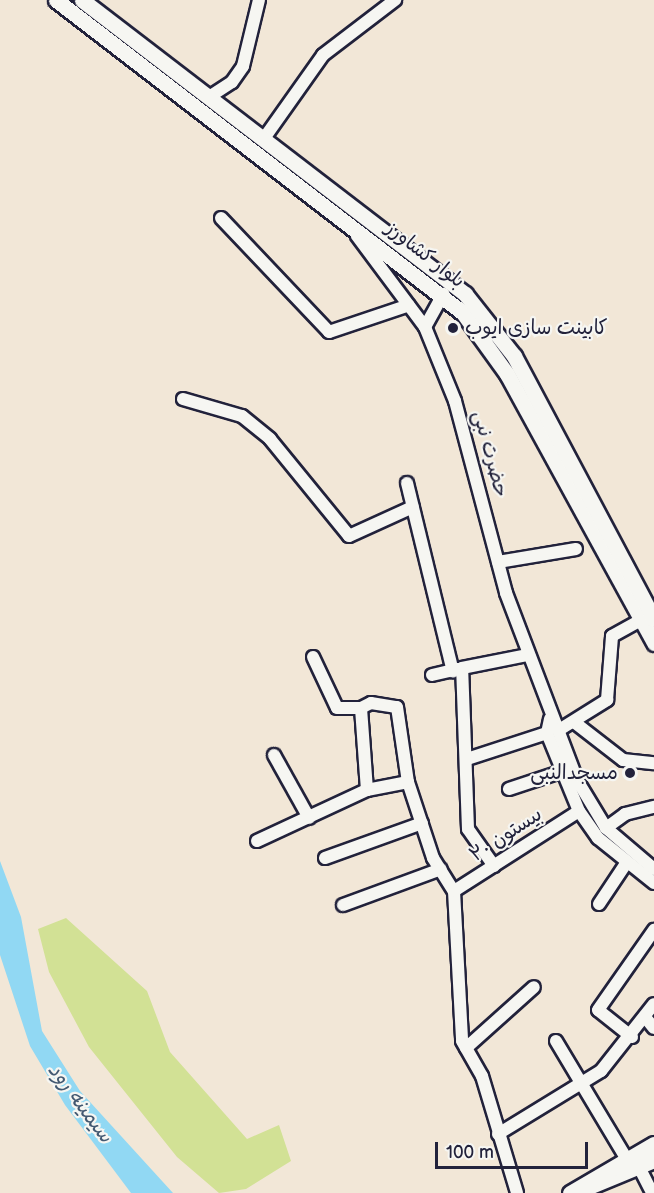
<!DOCTYPE html>
<html>
<head>
<meta charset="utf-8">
<style>
  body { margin:0 }
  #map { position:relative; width:654px; height:1193px; overflow:hidden; background:#f2e7d7; font-family:"Balsamiq Sans","Playpen Sans Arabic",sans-serif }
  div>[style] { position:absolute }
  .green>* { inset:0; background:#d2e195 }
  .water>* { inset:0; background:#91d8f3 }
  .roads { filter:drop-shadow(2px 0 #22223b) drop-shadow(-2px 0 #22223b) drop-shadow(0 2px #22223b) drop-shadow(0 -2px #22223b) }
  .minor>* { height:12px; margin:-6px; padding:0 6px; transform-origin:6px; border-radius:6px; background:#f6f6f2 }
  .major>* { height:15px; margin:-7.5px; padding:0 7.5px; transform-origin:7.5px; border-radius:7.5px; background:#f6f6f2 }
  .dots>* { width:16px; height:16px; translate:-50% -50%; box-sizing:border-box; border:3px solid #f6f6f2; border-radius:50% }
  span { translate:-50% -50%; white-space:nowrap; text-align:center; line-height:1.15; -webkit-text-stroke:4.5px #f6f6f2; paint-order:stroke }
  .street-label { font-size:20px; color:#22223b }
  .poi-label { font-size:20px; color:#22223b }
  .left { translate:0 -50%; text-align:left }
  .right { translate:-100% -50%; text-align:right }
  .water-label { font-size:21px; color:#435972; font-style:italic }
  .scale { position:absolute; left:435px; top:1142px; width:153px; height:27px; box-sizing:border-box; border:3px solid #22223b; border-top:0; padding-left:8px; font-size:18px; line-height:21px; white-space:nowrap; color:#22223b; -webkit-text-stroke:4px #f6f6f2; paint-order:stroke }
</style>
</head>
<body>
<div id="map">
  <div class="green">
    <i style="clip-path:polygon(66px 918px,147px 991px,170px 1052px,247px 1139px,279px 1125px,291px 1161px,246px 1189px,219px 1193px,177px 1157px,89px 1047px,49px 972px,38px 929px)"></i>
  </div>
  <div class="water">
    <i style="clip-path:polygon(0 861px,21px 917px,42px 1031px,80px 1091px,173px 1193px,131px 1193px,65px 1105px,30px 1046px,0 955px)"></i>
  </div>
  <div class="roads">
    <div class="minor">
      <i style="left:209px;top:97px;width:27px;rotate:-33deg"></i>
      <i style="left:232px;top:82px;width:19px;rotate:-55deg"></i>
      <i style="left:243px;top:66px;width:68px;rotate:-76.4deg"></i>
      <i style="left:265px;top:137px;width:100px;rotate:-54.7deg"></i>
      <i style="left:323px;top:55px;width:91px;rotate:-37.4deg"></i>
      <i style="left:221px;top:218px;width:157px;rotate:46.5deg"></i>
      <i style="left:329px;top:332px;width:84px;rotate:-18.6deg"></i>
      <i style="left:357px;top:236px;width:114px;rotate:53.2deg"></i>
      <i style="left:425px;top:327px;width:80px;rotate:67.9deg"></i>
      <i style="left:455px;top:401px;width:199px;rotate:75.1deg"></i>
      <i style="left:506px;top:593px;width:200px;rotate:69.2deg"></i>
      <i style="left:577px;top:780px;width:56px;rotate:58.9deg"></i>
      <i style="left:606px;top:828px;width:63px;rotate:40.5deg"></i>
      <i style="left:425px;top:327px;width:38px;rotate:-61deg"></i>
      <i style="left:183px;top:399px;width:61px;rotate:16.1deg"></i>
      <i style="left:242px;top:416px;width:36px;rotate:39deg"></i>
      <i style="left:270px;top:439px;width:125px;rotate:50.8deg"></i>
      <i style="left:349px;top:536px;width:70px;rotate:-24.4deg"></i>
      <i style="left:407px;top:483px;width:194px;rotate:76.3deg"></i>
      <i style="left:498px;top:562px;width:79px;rotate:-9.5deg"></i>
      <i style="left:313px;top:657px;width:56px;rotate:64.8deg"></i>
      <i style="left:337px;top:708px;width:24px"></i>
      <i style="left:432px;top:675px;width:27px;rotate:-13deg"></i>
      <i style="left:550px;top:719px;width:14px;rotate:102deg"></i>
      <i style="left:547px;top:733px;width:84px;rotate:67.7deg"></i>
      <i style="left:579px;top:811px;width:33px;rotate:55deg"></i>
      <i style="left:598px;top:838px;width:72px;rotate:38.8deg"></i>
      <i style="left:574px;top:722px;width:62px;rotate:37.8deg"></i>
      <i style="left:623px;top:760px;width:31px;rotate:6deg"></i>
      <i style="left:559px;top:730px;width:57px;rotate:-32deg"></i>
      <i style="left:607px;top:700px;width:64px;rotate:-85.5deg"></i>
      <i style="left:612px;top:636px;width:31px;rotate:-29deg"></i>
      <i style="left:274px;top:755px;width:72px;rotate:60.9deg"></i>
      <i style="left:467px;top:759px;width:84px;rotate:-18deg"></i>
      <i style="left:408px;top:782px;width:42px;rotate:169deg"></i>
      <i style="left:367px;top:790px;width:82px;rotate:-94.2deg"></i>
      <i style="left:361px;top:708px;width:11px;rotate:-27deg"></i>
      <i style="left:371px;top:703px;width:26px;rotate:9deg"></i>
      <i style="left:397px;top:707px;width:76px;rotate:81.7deg"></i>
      <i style="left:408px;top:782px;width:80px;rotate:71.8deg"></i>
      <i style="left:433px;top:858px;width:39px;rotate:58deg"></i>
      <i style="left:454px;top:891px;width:150px;rotate:86.9deg"></i>
      <i style="left:462px;top:1041px;width:40px;rotate:60.3deg"></i>
      <i style="left:482px;top:1076px;width:122px;rotate:73.3deg"></i>
      <i style="left:509px;top:789px;width:54px;rotate:-18.4deg"></i>
      <i style="left:606px;top:828px;width:24px;rotate:-36deg"></i>
      <i style="left:625px;top:814px;width:30px;rotate:-14deg"></i>
      <i style="left:257px;top:841px;width:121px;rotate:-24.9deg"></i>
      <i style="left:325px;top:858px;width:103px;rotate:-19.8deg"></i>
      <i style="left:494px;top:866px;width:45px;rotate:-125.1deg"></i>
      <i style="left:468px;top:829px;width:161px;rotate:-92.1deg"></i>
      <i style="left:462px;top:668px;width:66px;rotate:-11.3deg"></i>
      <i style="left:454px;top:891px;width:148px;rotate:-32.6deg"></i>
      <i style="left:599px;top:904px;width:50px;rotate:-56.3deg"></i>
      <i style="left:343px;top:905px;width:104px;rotate:-20.2deg"></i>
      <i style="left:645px;top:1017px;width:14px;rotate:51deg"></i>
      <i style="left:632px;top:1037px;width:43px;rotate:-141.5deg"></i>
      <i style="left:598px;top:1010px;width:98px;rotate:-55deg"></i>
      <i style="left:556px;top:1041px;width:136px;rotate:59.1deg"></i>
      <i style="left:466px;top:1048px;width:91px;rotate:-41.9deg"></i>
      <i style="left:498px;top:1134px;width:121px;rotate:-31.5deg"></i>
      <i style="left:601px;top:1071px;width:85px;rotate:-51.7deg"></i>
      <i style="left:639px;top:1167px;width:29px;rotate:63deg"></i>
    </div>
    <div class="major">
      <i style="left:56px;top:0;width:513px;rotate:37.56deg"></i>
      <i style="left:463px;top:313px;width:75px;rotate:54.2deg"></i>
      <i style="left:507px;top:374px;width:307px;rotate:61.3deg"></i>
      <i style="left:82px;top:0;width:483px;rotate:37.5deg"></i>
      <i style="left:465px;top:294px;width:79px;rotate:51.7deg"></i>
      <i style="left:514px;top:356px;width:298px;rotate:62deg"></i>
      <i style="left:586px;top:1188px;width:74px;rotate:-22.4deg"></i>
      <i style="left:570px;top:1193px;width:97px;rotate:-30.3deg"></i>
    </div>
  </div>
  <div class="dots">
    <i style="left:453px;top:328px;background:#22223b"></i>
    <i style="left:630px;top:773px;background:#22223b"></i>
  </div>
  <div class="street-label">
    <span style="left:425px;top:255px;rotate:38deg">بلوار کشاورز</span>
    <span style="left:490px;top:454px;rotate:75deg">حضرت نبی</span>
    <span style="left:506px;top:835px;rotate:-33deg">بیستون ۲۰</span>
  </div>
  <div class="poi-label">
    <span class="left" style="left:465px;top:328px">کابینت سازی ایوب</span>
    <span class="right" style="left:618px;top:773px">مسجدالنبی</span>
  </div>
  <div class="water-label">
    <span style="left:80px;top:1103px;rotate:53deg">سیمینه رود</span>
  </div>
  <div class="scale">100 m</div>
</div>
</body>
</html>
